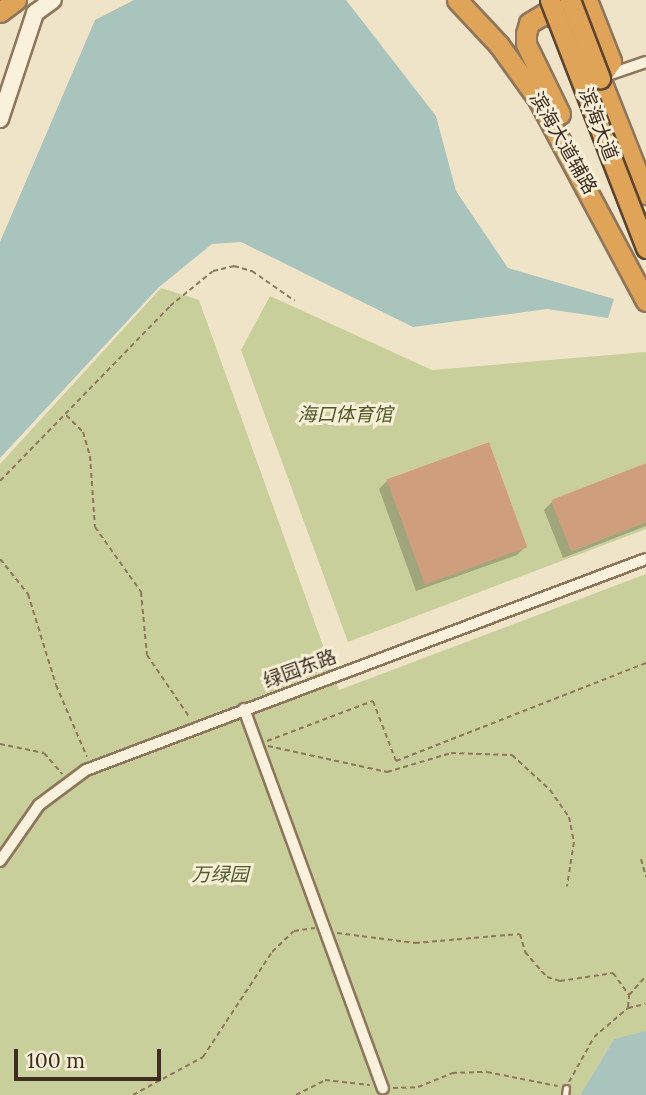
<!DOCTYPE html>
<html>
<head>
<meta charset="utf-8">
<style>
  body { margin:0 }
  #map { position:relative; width:646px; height:1095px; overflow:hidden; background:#f0e4c8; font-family:Lora,"Noto Sans SC",serif }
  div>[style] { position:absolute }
  .green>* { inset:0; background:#c9cf9b }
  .water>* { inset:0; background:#a9c4bc }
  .shadow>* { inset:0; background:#0003 }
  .building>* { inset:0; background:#cf9f7d; transform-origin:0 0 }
  .path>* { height:2px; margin-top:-1px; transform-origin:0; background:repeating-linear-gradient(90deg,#8d765c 0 5px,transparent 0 8.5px) }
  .roads { filter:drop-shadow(2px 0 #8d765c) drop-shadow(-2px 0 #8d765c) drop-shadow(0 2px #8d765c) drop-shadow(0 -2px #8d765c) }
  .lane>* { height:5px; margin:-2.5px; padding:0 2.5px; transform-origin:2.5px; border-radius:2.5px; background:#faf1dc }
  .street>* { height:10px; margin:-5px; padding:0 5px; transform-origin:5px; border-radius:5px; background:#faf1dc }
  .secondary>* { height:16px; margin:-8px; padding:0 8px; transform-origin:8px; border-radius:8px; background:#faf1dc }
  .highway>* { height:19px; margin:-9.5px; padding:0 9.5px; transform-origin:9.5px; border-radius:9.5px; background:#e0a458 }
  .bridges { filter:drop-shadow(2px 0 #5b4430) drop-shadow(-2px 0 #5b4430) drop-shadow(0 2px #5b4430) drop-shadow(0 -2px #5b4430) }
  .highway-bridge>* { height:19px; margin:-9.5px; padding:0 9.5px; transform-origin:9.5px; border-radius:9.5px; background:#e0a458 }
  span { translate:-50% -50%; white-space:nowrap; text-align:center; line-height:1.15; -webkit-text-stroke:6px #f7eed8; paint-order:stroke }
  .street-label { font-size:19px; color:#3d2e20 }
  .park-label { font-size:19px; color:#4d5a26; font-style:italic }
  .scale { position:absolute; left:14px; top:1049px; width:147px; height:32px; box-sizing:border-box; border:4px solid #3d2e20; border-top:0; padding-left:9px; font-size:21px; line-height:24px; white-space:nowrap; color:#3d2e20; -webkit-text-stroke:5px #f7eed8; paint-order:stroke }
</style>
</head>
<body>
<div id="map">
  <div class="green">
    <i style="clip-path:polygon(161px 288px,199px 300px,339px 690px,646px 574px,646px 1032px,614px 1039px,580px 1095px,0 1095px,0 464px)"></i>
    <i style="clip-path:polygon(evenodd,270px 296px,432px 370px,646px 352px,646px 463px,551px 500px,572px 551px,646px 522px,646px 529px,348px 642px,241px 350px,270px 296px,489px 442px,527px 547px,387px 479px,489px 442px)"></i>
  </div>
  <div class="water">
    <i style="clip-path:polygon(134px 0,346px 0,436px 116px,456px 191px,508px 268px,614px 299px,608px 318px,547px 309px,413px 327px,241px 242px,212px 244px,159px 287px,0 458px,0 242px,95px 20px)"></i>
    <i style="clip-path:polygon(646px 1031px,646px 1095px,580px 1095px,614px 1039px)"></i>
  </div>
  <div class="shadow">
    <i style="clip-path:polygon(646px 465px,646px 526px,563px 558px,544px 510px,552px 502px)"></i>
    <i style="clip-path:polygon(387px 481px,525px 547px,517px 555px,416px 591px,379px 489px)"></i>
  </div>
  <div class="building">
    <i style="left:489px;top:442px;width:112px;height:109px;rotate:70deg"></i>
    <i style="clip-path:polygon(646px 463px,646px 522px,571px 551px,551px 500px)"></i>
  </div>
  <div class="path">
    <i style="left:66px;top:415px;width:24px;rotate:45deg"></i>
    <i style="left:83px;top:432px;width:25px;rotate:74deg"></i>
    <i style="left:90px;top:456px;width:71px;rotate:86deg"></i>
    <i style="left:95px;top:527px;width:80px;rotate:54.7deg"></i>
    <i style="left:141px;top:592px;width:63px;rotate:84.6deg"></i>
    <i style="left:147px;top:655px;width:76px;rotate:55.7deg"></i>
    <i style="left:0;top:481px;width:244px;rotate:-45.8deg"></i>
    <i style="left:170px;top:306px;width:55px;rotate:-39.1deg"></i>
    <i style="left:213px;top:271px;width:22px;rotate:-13deg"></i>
    <i style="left:234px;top:266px;width:19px;rotate:16deg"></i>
    <i style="left:252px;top:271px;width:52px;rotate:34.9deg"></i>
    <i style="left:0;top:559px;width:45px;rotate:51.3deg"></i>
    <i style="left:28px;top:594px;width:95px;rotate:72.9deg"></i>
    <i style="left:56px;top:685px;width:78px;rotate:66.7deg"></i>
    <i style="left:267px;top:741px;width:113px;rotate:-20.7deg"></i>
    <i style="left:373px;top:701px;width:64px;rotate:69deg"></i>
    <i style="left:396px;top:761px;width:269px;rotate:-21.4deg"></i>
    <i style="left:0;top:744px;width:45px;rotate:11.6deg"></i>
    <i style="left:44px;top:753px;width:28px;rotate:49deg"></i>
    <i style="left:268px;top:746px;width:122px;rotate:12.3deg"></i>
    <i style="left:387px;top:772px;width:67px;rotate:-16.5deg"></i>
    <i style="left:451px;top:753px;width:61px;rotate:1.9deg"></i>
    <i style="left:512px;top:755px;width:52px;rotate:42.6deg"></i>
    <i style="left:550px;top:790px;width:33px;rotate:55deg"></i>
    <i style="left:569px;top:817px;width:25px;rotate:79deg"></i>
    <i style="left:574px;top:842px;width:45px;rotate:99deg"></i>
    <i style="left:641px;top:859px;width:19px;rotate:74deg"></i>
    <i style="left:337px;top:933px;width:79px;rotate:7.3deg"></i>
    <i style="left:415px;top:943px;width:105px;rotate:-4.9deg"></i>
    <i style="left:520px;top:934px;width:19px;rotate:74deg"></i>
    <i style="left:525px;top:952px;width:33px;rotate:49deg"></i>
    <i style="left:547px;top:977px;width:14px;rotate:17deg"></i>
    <i style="left:560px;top:981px;width:54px;rotate:-8.6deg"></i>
    <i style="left:613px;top:973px;width:27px;rotate:54deg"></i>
    <i style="left:628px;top:1007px;width:12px;rotate:-85deg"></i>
    <i style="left:629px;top:995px;width:25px;rotate:-48deg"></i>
    <i style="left:569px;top:1082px;width:51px;rotate:-60.9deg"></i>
    <i style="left:594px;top:1037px;width:45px;rotate:-40.5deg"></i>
    <i style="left:628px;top:1008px;width:18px;rotate:-13deg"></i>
    <i style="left:393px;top:1088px;width:25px;rotate:-2deg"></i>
    <i style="left:418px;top:1087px;width:37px;rotate:-22deg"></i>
    <i style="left:452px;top:1073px;width:35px;rotate:-2deg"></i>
    <i style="left:487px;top:1072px;width:72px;rotate:11.2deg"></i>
    <i style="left:133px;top:1095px;width:80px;rotate:-28.5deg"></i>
    <i style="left:203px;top:1057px;width:126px;rotate:-56.7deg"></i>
    <i style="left:272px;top:952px;width:30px;rotate:-44deg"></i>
    <i style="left:294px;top:931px;width:21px;rotate:-8deg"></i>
    <i style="left:296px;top:1095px;width:33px;rotate:-27deg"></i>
    <i style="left:325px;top:1080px;width:45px;rotate:6.3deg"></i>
  </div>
  <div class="roads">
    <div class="lane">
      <i style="left:565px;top:1095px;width:7px;rotate:-82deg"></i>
    </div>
    <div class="street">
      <i style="left:602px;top:77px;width:46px;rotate:-18.8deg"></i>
      <i style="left:244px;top:709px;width:404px;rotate:69.9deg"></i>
      <i style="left:0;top:861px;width:68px;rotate:-55.1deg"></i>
      <i style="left:39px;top:805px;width:59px;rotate:-36.7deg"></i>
      <i style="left:86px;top:770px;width:598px;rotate:-20.65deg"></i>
    </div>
    <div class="secondary">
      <i style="left:0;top:119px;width:112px;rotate:-71.7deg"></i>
      <i style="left:35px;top:13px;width:22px;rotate:-36deg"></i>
    </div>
    <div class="highway">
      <i style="left:457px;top:0;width:62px;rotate:47deg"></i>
      <i style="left:499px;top:45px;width:67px;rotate:54.2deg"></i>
      <i style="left:538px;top:99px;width:229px;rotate:61.9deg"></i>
      <i style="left:587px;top:0;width:66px;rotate:68.5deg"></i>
      <i style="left:611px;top:61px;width:20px;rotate:123deg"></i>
      <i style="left:600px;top:78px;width:125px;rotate:68.4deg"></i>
      <i style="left:0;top:12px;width:20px;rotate:-37deg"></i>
      <i style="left:560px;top:114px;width:78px;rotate:-115.9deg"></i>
      <i style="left:526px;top:44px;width:10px;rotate:-90deg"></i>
      <i style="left:526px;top:34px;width:11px;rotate:-75deg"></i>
      <i style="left:529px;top:23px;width:17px;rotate:-31deg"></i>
      <i style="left:544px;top:14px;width:27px;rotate:17deg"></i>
    </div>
  </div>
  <div class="bridges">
    <div class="highway-bridge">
      <i style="left:550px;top:0;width:266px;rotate:68.8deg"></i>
      <i style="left:570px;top:0;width:84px;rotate:69deg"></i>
    </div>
  </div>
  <div class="street-label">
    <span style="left:598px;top:124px;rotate:69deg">滨海大道</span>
    <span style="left:563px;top:143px;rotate:60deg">滨海大道辅路</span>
    <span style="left:300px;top:669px;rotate:-20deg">绿园东路</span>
  </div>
  <div class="park-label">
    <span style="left:345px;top:415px">海口体育馆</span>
    <span style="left:220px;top:875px">万绿园</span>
  </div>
  <div class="scale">100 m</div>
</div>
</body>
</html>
